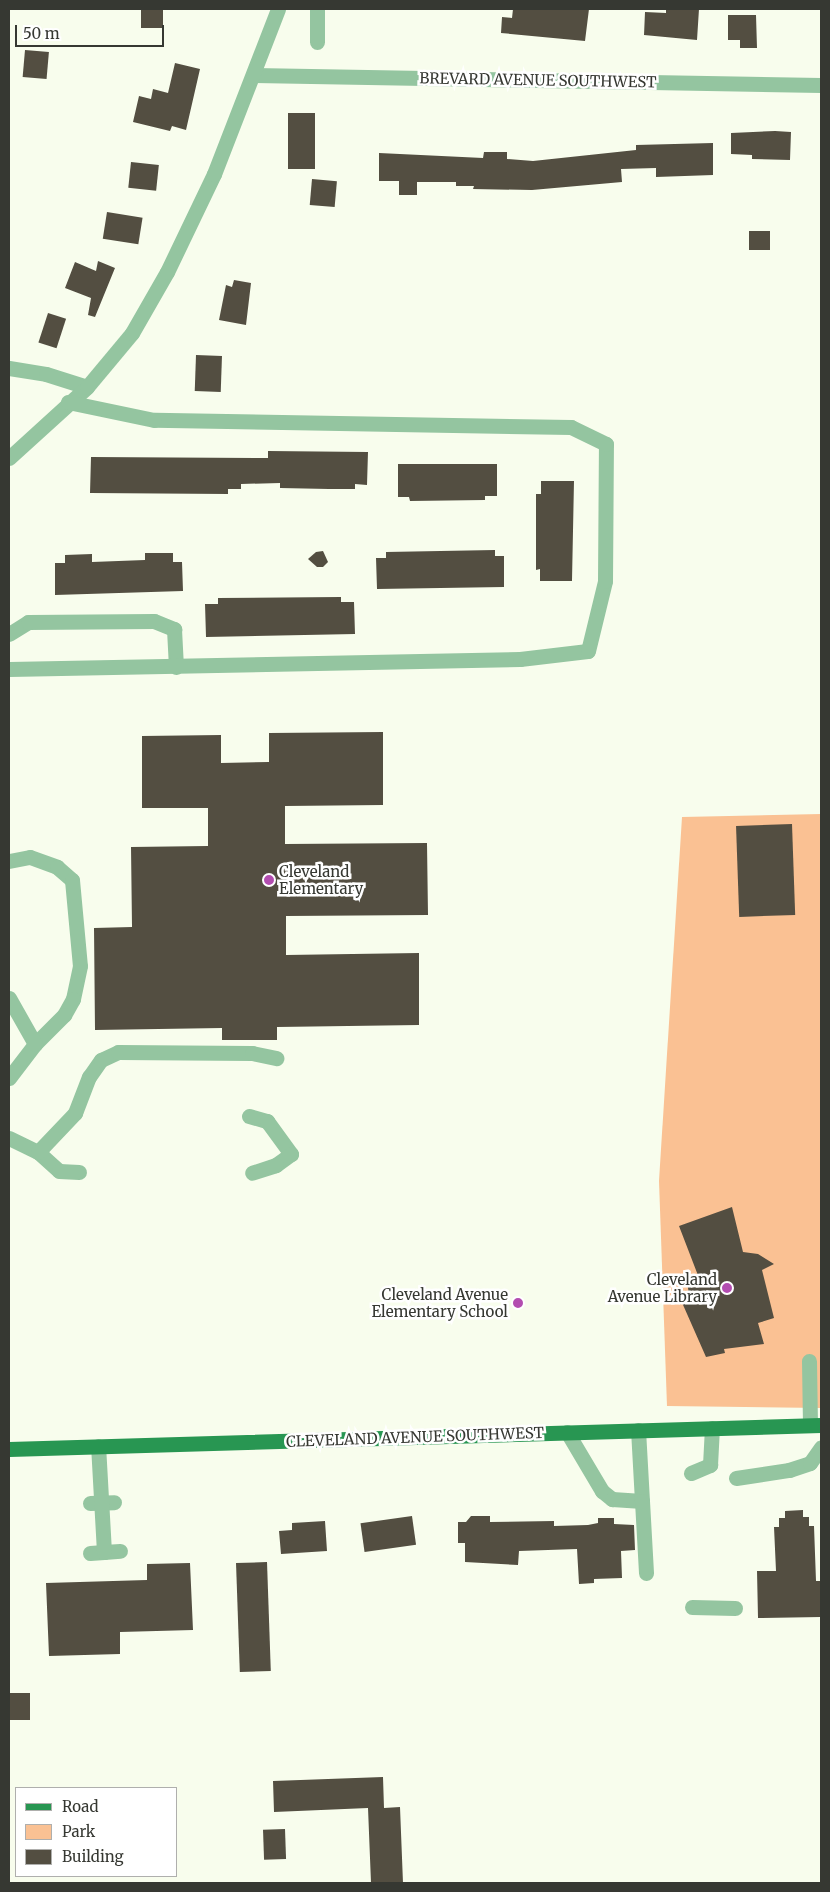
<!DOCTYPE html>
<html>
<head>
<meta charset="utf-8">
<style>
  body { margin:0 }
  #map { position:relative; width:830px; height:1892px; overflow:hidden; background:#f8fded; font-family:Merriweather,serif }
  div>[style] { position:absolute }
  .green>* { inset:0; background:#fac193 }
  .building>* { inset:0; background:#534e41; transform-origin:0 0 }
  .minor>* { height:15px; margin:-7.5px; padding:0 7.5px; transform-origin:7.5px; border-radius:7.5px; background:#94c5a0 }
  .major>* { height:15px; margin:-7.5px; padding:0 7.5px; transform-origin:7.5px; border-radius:7.5px; background:#289652 }
  .dots>* { width:14px; height:14px; translate:-50% -50%; box-sizing:border-box; border:2px solid #fff; border-radius:50% }
  span { translate:-50% -50%; white-space:nowrap; text-align:center; line-height:1.15; -webkit-text-stroke:5px #fff; paint-order:stroke }
  .street-label { font-size:15px; color:#363832 }
  .poi-label { font-size:15px; color:#363832 }
  .left { translate:0 -50%; text-align:left }
  .right { translate:-100% -50%; text-align:right }
  .frame { position:absolute; inset:0; border:10px solid #363832; pointer-events:none }
  .legend { position:absolute; left:15px; top:1787px; width:162px; height:90px; box-sizing:border-box; background:#fff; border:1px solid #afafad; margin:0; padding:6px 9px; list-style:none; font-size:15px; color:#363832 }
  .legend li { display:flex; align-items:center; gap:10px; height:25px }
  .legend b { width:25px; border:1px solid #afafad }
  .scale { position:absolute; left:15px; top:25px; width:149px; height:22px; box-sizing:border-box; border:2px solid #363832; border-top:0; padding-left:6px; font-size:15px; line-height:18px; white-space:nowrap; color:#363832; -webkit-text-stroke:4px #fff; paint-order:stroke }
</style>
</head>
<body>
<div id="map">
  <div class="green">
    <i style="clip-path:polygon(821px 814px,821px 1408px,667px 1406px,659px 1181px,682px 817px)"></i>
  </div>
  <div class="building">
    <i style="left:141px;top:9px;width:22px;height:19px"></i>
    <i style="clip-path:polygon(513px 9px,589px 9px,585px 41px,501px 33px,502px 17px,512px 18px)"></i>
    <i style="clip-path:polygon(666px 9px,699px 9px,697px 40px,644px 35px,645px 12px,666px 13px)"></i>
    <i style="clip-path:polygon(728px 15px,756px 15px,757px 48px,740px 48px,740px 40px,728px 40px)"></i>
    <i style="left:25px;top:50px;width:24px;height:27px;rotate:5deg"></i>
    <i style="clip-path:polygon(175px 63px,200px 69px,186px 130px,172px 126px,170px 131px,133px 122px,139px 96px,151px 99px,153px 89px,168px 93px)"></i>
    <i style="left:288px;top:113px;width:27px;height:56px"></i>
    <i style="clip-path:polygon(775px 131px,791px 132px,790px 160px,752px 159px,752px 155px,731px 154px,731px 133px)"></i>
    <i style="clip-path:polygon(713px 143px,713px 175px,656px 177px,656px 168px,621px 169px,622px 182px,532px 190px,473px 189px,474px 186px,456px 186px,456px 182px,417px 182px,417px 195px,399px 195px,399px 181px,379px 181px,379px 153px,483px 158px,484px 152px,507px 152px,507px 159px,533px 161px,636px 150px,636px 145px)"></i>
    <i style="left:131px;top:162px;width:28px;height:26px;rotate:6deg"></i>
    <i style="left:312px;top:179px;width:25px;height:26px;rotate:5deg"></i>
    <i style="left:107px;top:212px;width:36px;height:27px;rotate:9deg"></i>
    <i style="left:749px;top:231px;width:21px;height:19px"></i>
    <i style="clip-path:polygon(98px 261px,115px 268px,95px 317px,88px 315px,91px 298px,65px 288px,75px 262px,96px 271px)"></i>
    <i style="clip-path:polygon(234px 280px,251px 283px,246px 325px,219px 320px,226px 285px,232px 287px)"></i>
    <i style="left:48px;top:313px;width:19px;height:31px;rotate:18deg"></i>
    <i style="left:196px;top:355px;width:26px;height:36px;rotate:2deg"></i>
    <i style="clip-path:polygon(268px 451px,368px 452px,367px 485px,355px 484px,355px 489px,329px 489px,280px 488px,280px 483px,241px 484px,241px 489px,228px 489px,228px 494px,90px 493px,91px 457px,268px 458px)"></i>
    <i style="clip-path:polygon(398px 464px,497px 464px,497px 496px,485px 496px,485px 500px,410px 501px,409px 497px,398px 497px)"></i>
    <i style="clip-path:polygon(541px 481px,574px 481px,572px 581px,540px 581px,540px 569px,536px 570px,536px 494px,541px 494px)"></i>
    <i style="clip-path:polygon(495px 550px,495px 556px,504px 556px,504px 587px,377px 589px,376px 558px,386px 558px,386px 552px)"></i>
    <i style="clip-path:polygon(323px 551px,328px 562px,323px 567px,317px 567px,308px 559px,316px 552px)"></i>
    <i style="clip-path:polygon(145px 553px,173px 553px,173px 562px,182px 562px,183px 591px,55px 595px,55px 563px,65px 563px,65px 555px,92px 554px,92px 562px,145px 560px)"></i>
    <i style="clip-path:polygon(341px 597px,341px 602px,354px 602px,355px 634px,206px 637px,205px 604px,218px 604px,218px 598px)"></i>
    <i style="clip-path:polygon(383px 732px,383px 805px,285px 806px,285px 844px,427px 843px,428px 915px,286px 916px,286px 955px,419px 953px,419px 1025px,277px 1027px,277px 1040px,222px 1040px,222px 1028px,95px 1030px,94px 928px,132px 927px,131px 847px,208px 846px,208px 808px,142px 808px,142px 736px,221px 735px,221px 763px,269px 762px,269px 733px)"></i>
    <i style="left:792px;top:824px;width:91px;height:56px;rotate:88deg"></i>
    <i style="clip-path:polygon(732px 1207px,743px 1252px,758px 1254px,774px 1264px,762px 1270px,774px 1318px,758px 1323px,764px 1344px,724px 1349px,725px 1353px,706px 1357px,680px 1298px,689px 1294px,687px 1282px,699px 1278px,679px 1226px)"></i>
    <i style="clip-path:polygon(803px 1510px,803px 1517px,809px 1517px,809px 1526px,814px 1526px,816px 1581px,821px 1581px,821px 1617px,758px 1618px,757px 1571px,776px 1571px,774px 1527px,779px 1527px,779px 1518px,785px 1518px,785px 1511px)"></i>
    <i style="left:412px;top:1516px;width:29px;height:52px;rotate:82deg"></i>
    <i style="clip-path:polygon(471px 1516px,490px 1516px,490px 1522px,554px 1521px,554px 1526px,588px 1525px,598px 1523px,598px 1518px,614px 1518px,614px 1524px,634px 1525px,635px 1550px,621px 1551px,622px 1578px,594px 1579px,594px 1583px,579px 1584px,577px 1549px,519px 1551px,518px 1565px,465px 1562px,465px 1543px,458px 1543px,458px 1522px,466px 1522px)"></i>
    <i style="clip-path:polygon(325px 1521px,327px 1551px,281px 1554px,279px 1531px,292px 1530px,292px 1523px)"></i>
    <i style="left:267px;top:1562px;width:109px;height:31px;rotate:88deg"></i>
    <i style="clip-path:polygon(190px 1563px,193px 1630px,120px 1632px,120px 1654px,49px 1656px,46px 1583px,147px 1580px,147px 1564px)"></i>
    <i style="left:30px;top:1693px;width:27px;height:21px;rotate:90deg"></i>
    <i style="clip-path:polygon(383px 1777px,384px 1808px,400px 1807px,403px 1883px,371px 1883px,368px 1808px,274px 1812px,273px 1781px)"></i>
    <i style="left:285px;top:1829px;width:30px;height:22px;rotate:88deg"></i>
  </div>
  <div class="minor">
    <i style="left:317px;top:42px;width:33px;rotate:-90deg"></i>
    <i style="left:254px;top:75px;width:567px;rotate:1.01deg"></i>
    <i style="left:9px;top:368px;width:37px;rotate:9deg"></i>
    <i style="left:46px;top:374px;width:43px;rotate:17.6deg"></i>
    <i style="left:9px;top:458px;width:105px;rotate:-42.3deg"></i>
    <i style="left:87px;top:387px;width:70px;rotate:-50.2deg"></i>
    <i style="left:132px;top:333px;width:70px;rotate:-60.2deg"></i>
    <i style="left:167px;top:272px;width:109px;rotate:-64.4deg"></i>
    <i style="left:214px;top:174px;width:177px;rotate:-68.8deg"></i>
    <i style="left:9px;top:634px;width:22px;rotate:-32deg"></i>
    <i style="left:28px;top:622px;width:126px;rotate:-0.5deg"></i>
    <i style="left:154px;top:621px;width:22px;rotate:22deg"></i>
    <i style="left:174px;top:629px;width:38px;rotate:87deg"></i>
    <i style="left:9px;top:669px;width:511px;rotate:-1.12deg"></i>
    <i style="left:520px;top:659px;width:68px;rotate:-6.7deg"></i>
    <i style="left:588px;top:651px;width:72px;rotate:-76.3deg"></i>
    <i style="left:605px;top:581px;width:137px;rotate:-89.6deg"></i>
    <i style="left:606px;top:444px;width:39px;rotate:-154deg"></i>
    <i style="left:571px;top:427px;width:417px;rotate:-179deg"></i>
    <i style="left:154px;top:420px;width:88px;rotate:-168.2deg"></i>
    <i style="left:9px;top:861px;width:21px;rotate:-11deg"></i>
    <i style="left:30px;top:857px;width:29px;rotate:20deg"></i>
    <i style="left:57px;top:867px;width:20px;rotate:41deg"></i>
    <i style="left:72px;top:880px;width:86px;rotate:84.7deg"></i>
    <i style="left:80px;top:966px;width:34px;rotate:102deg"></i>
    <i style="left:73px;top:999px;width:18px;rotate:119deg"></i>
    <i style="left:64px;top:1015px;width:41px;rotate:135deg"></i>
    <i style="left:35px;top:1044px;width:43px;rotate:127.4deg"></i>
    <i style="left:9px;top:998px;width:53px;rotate:60.5deg"></i>
    <i style="left:249px;top:1116px;width:19px;rotate:16deg"></i>
    <i style="left:267px;top:1121px;width:41px;rotate:54deg"></i>
    <i style="left:291px;top:1154px;width:19px;rotate:144deg"></i>
    <i style="left:276px;top:1165px;width:25px;rotate:162deg"></i>
    <i style="left:9px;top:1138px;width:32px;rotate:26deg"></i>
    <i style="left:38px;top:1152px;width:28px;rotate:42deg"></i>
    <i style="left:59px;top:1171px;width:20px;rotate:3deg"></i>
    <i style="left:38px;top:1152px;width:54px;rotate:-46.5deg"></i>
    <i style="left:75px;top:1113px;width:39px;rotate:-69deg"></i>
    <i style="left:89px;top:1077px;width:21px;rotate:-55deg"></i>
    <i style="left:101px;top:1060px;width:19px;rotate:-25deg"></i>
    <i style="left:118px;top:1052px;width:134px;rotate:0.4deg"></i>
    <i style="left:252px;top:1053px;width:25px;rotate:12deg"></i>
    <i style="left:809px;top:1361px;width:64px;rotate:89.1deg"></i>
    <i style="left:567px;top:1432px;width:69px;rotate:59.3deg"></i>
    <i style="left:602px;top:1491px;width:13px;rotate:39deg"></i>
    <i style="left:612px;top:1499px;width:30px;rotate:4deg"></i>
    <i style="left:642px;top:1501px;width:71px;rotate:-93.2deg"></i>
    <i style="left:691px;top:1473px;width:21px;rotate:-23deg"></i>
    <i style="left:710px;top:1465px;width:37px;rotate:-87deg"></i>
    <i style="left:736px;top:1478px;width:54px;rotate:-8.6deg"></i>
    <i style="left:789px;top:1470px;width:22px;rotate:-18deg"></i>
    <i style="left:810px;top:1463px;width:19px;rotate:-55deg"></i>
    <i style="left:642px;top:1501px;width:72px;rotate:86.8deg"></i>
    <i style="left:90px;top:1503px;width:24px;rotate:-2deg"></i>
    <i style="left:104px;top:1552px;width:16px;rotate:-4deg"></i>
    <i style="left:90px;top:1553px;width:14px;rotate:-4deg"></i>
    <i style="left:104px;top:1552px;width:106px;rotate:-93.2deg"></i>
    <i style="left:692px;top:1607px;width:43px;rotate:1.3deg"></i>
  </div>
  <div class="major">
    <i style="left:9px;top:1449px;width:812px;rotate:-1.69deg"></i>
  </div>
  <div class="dots">
    <i style="left:269px;top:880px;background:#b34db0"></i>
    <i style="left:727px;top:1288px;background:#b34db0"></i>
    <i style="left:518px;top:1303px;background:#b34db0"></i>
  </div>
  <div class="street-label">
    <span style="left:538px;top:80px;rotate:1deg">BREVARD AVENUE SOUTHWEST</span>
    <span style="left:415px;top:1437px;rotate:-2deg">CLEVELAND AVENUE SOUTHWEST</span>
  </div>
  <div class="poi-label">
    <span class="left" style="left:279px;top:880px">Cleveland<br>Elementary</span>
    <span class="right" style="left:717px;top:1288px">Cleveland<br>Avenue Library</span>
    <span class="right" style="left:508px;top:1303px">Cleveland Avenue<br>Elementary School</span>
  </div>
  <div class="frame"></div>
  <ul class="legend">
  <li><b style="height:6px;background:#289652"></b>Road</li>
  <li><b style="height:14px;background:#fac193"></b>Park</li>
  <li><b style="height:14px;background:#534e41"></b>Building</li>
  </ul>
  <div class="scale">50 m</div>
</div>
</body>
</html>
